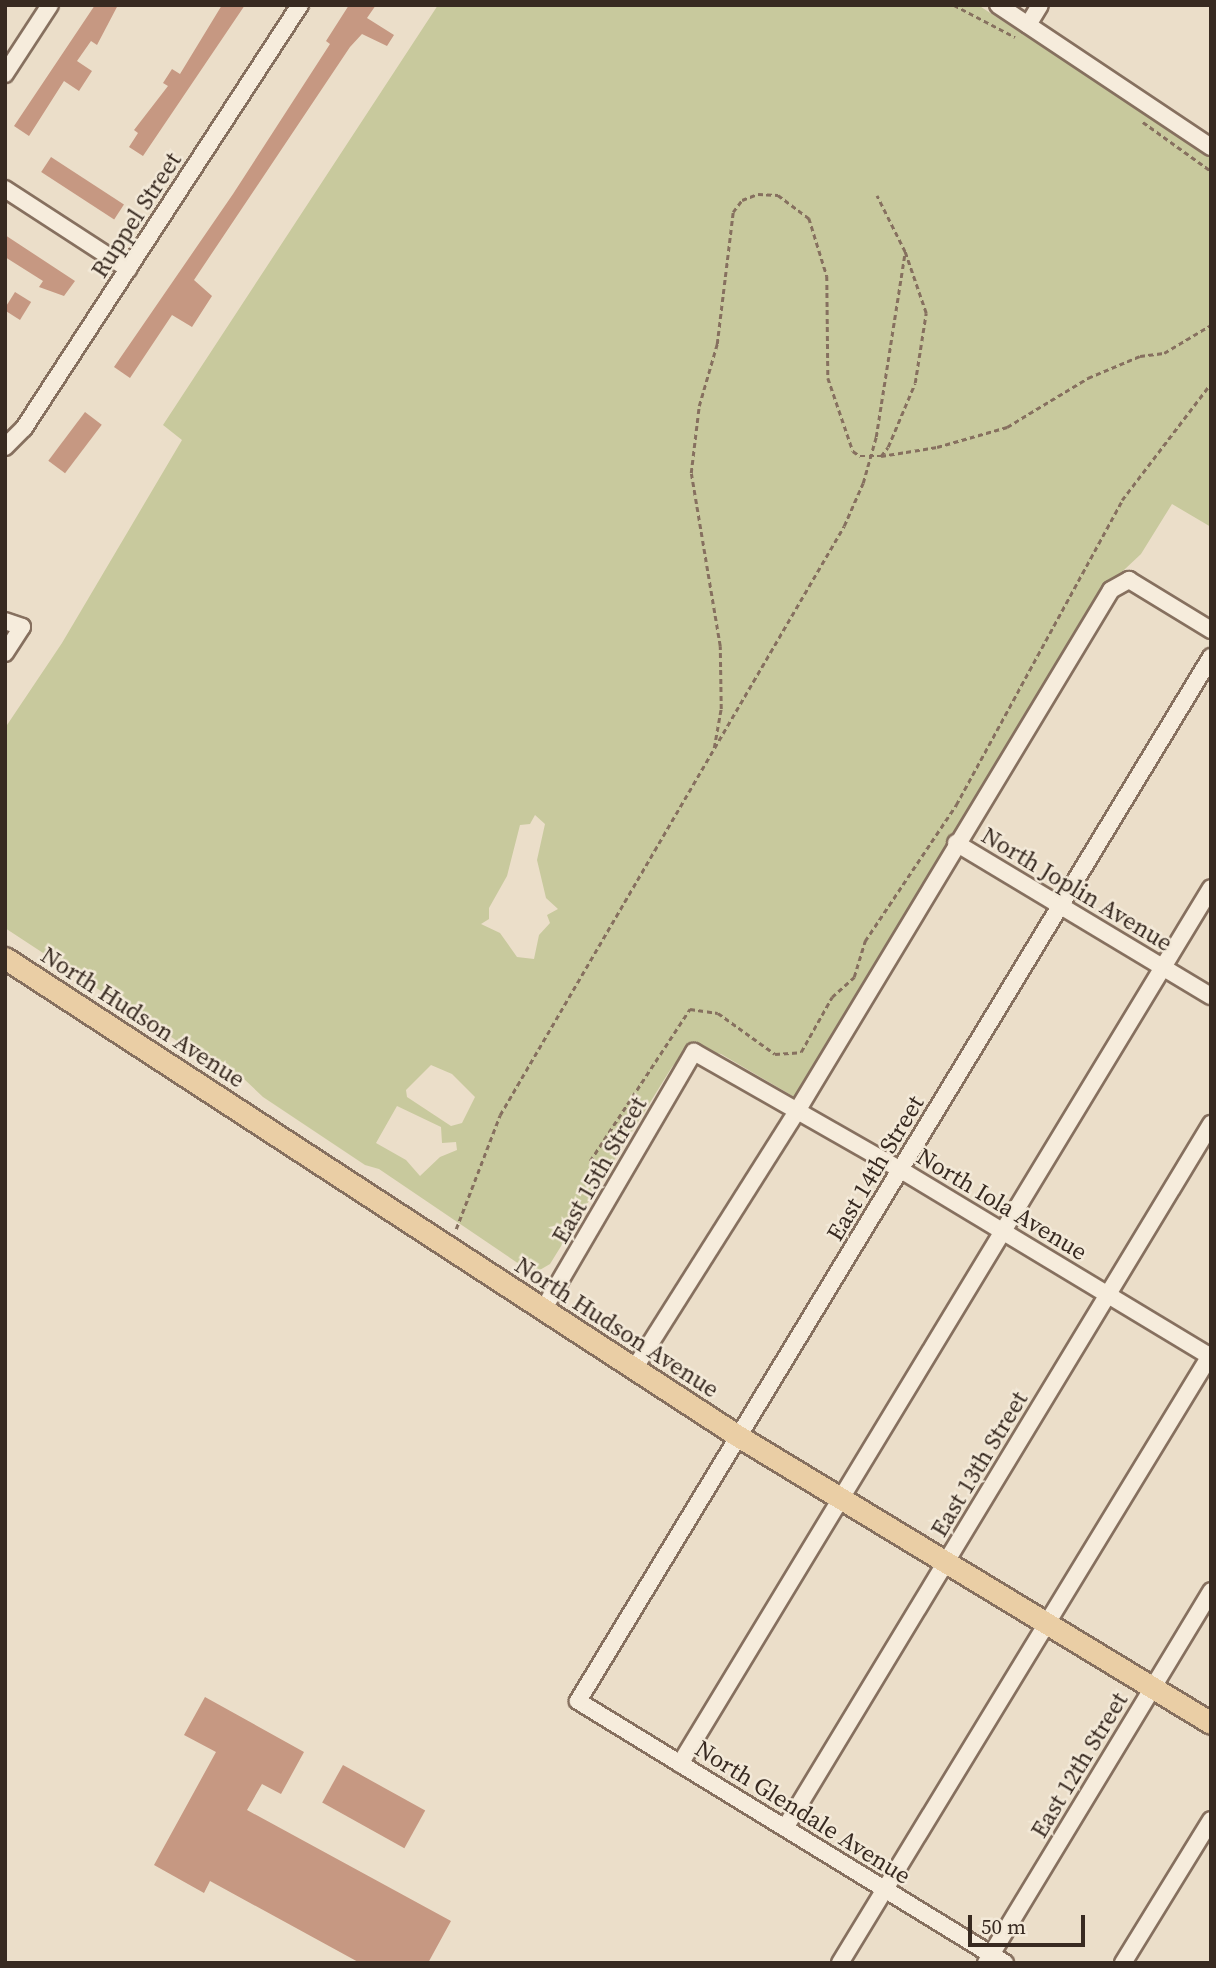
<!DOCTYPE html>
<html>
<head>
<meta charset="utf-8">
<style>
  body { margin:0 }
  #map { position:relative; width:1216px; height:1968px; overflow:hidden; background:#ebdec9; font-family:"Source Serif 4",serif }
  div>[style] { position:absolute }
  .green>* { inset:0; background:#c8c99d }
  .building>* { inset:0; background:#c69882; transform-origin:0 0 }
  .path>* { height:2.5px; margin-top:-1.25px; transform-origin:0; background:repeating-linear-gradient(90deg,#86705f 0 5px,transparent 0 8.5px) }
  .roads { filter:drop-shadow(2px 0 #86705f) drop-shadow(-2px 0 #86705f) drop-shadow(0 2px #86705f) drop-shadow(0 -2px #86705f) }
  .minor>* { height:16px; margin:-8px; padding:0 8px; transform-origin:8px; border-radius:8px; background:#f6ecdc }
  .major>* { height:21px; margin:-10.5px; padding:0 10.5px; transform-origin:10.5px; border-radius:10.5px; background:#eacea5 }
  span { translate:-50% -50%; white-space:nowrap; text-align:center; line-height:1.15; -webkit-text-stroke:5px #f3e9d8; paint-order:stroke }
  .street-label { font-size:24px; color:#382a21 }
  .frame { position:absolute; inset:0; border:7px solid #382a21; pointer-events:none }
  .scale { position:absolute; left:968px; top:1915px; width:117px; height:32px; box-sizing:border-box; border:4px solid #382a21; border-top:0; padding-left:9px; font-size:21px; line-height:24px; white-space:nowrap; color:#382a21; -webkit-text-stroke:5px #f3e9d8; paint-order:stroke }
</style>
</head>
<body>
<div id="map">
  <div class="green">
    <i style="clip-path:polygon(evenodd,438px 5px,978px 5px,1211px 157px,1211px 527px,1172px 504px,1141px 554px,1108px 585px,798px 1099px,721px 1054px,690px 1048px,672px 1067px,550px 1264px,538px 1271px,525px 1268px,379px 1169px,365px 1165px,263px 1097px,243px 1078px,223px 1071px,5px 928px,5px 728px,62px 643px,182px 440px,163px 425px,438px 5px,535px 815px,545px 824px,537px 860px,546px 898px,558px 909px,547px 915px,550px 923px,539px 935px,534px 959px,517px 957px,500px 933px,481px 924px,489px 919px,489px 908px,507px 876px,520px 825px,530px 824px,535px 815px,438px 5px,431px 1065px,452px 1074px,475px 1097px,462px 1123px,451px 1126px,407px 1097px,406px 1090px,431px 1065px,438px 5px,397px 1106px,441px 1127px,442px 1143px,456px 1142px,457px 1150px,440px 1157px,420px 1176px,406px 1160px,376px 1143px,397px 1106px)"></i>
  </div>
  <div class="building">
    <i style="clip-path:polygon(95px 5px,118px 5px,97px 45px,91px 41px,77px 61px,92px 71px,79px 91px,64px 81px,29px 136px,14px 126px)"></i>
    <i style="clip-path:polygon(222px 5px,245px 5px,143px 156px,129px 147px,138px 133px,134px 130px,168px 86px,163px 83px,172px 69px,180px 74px)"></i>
    <i style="clip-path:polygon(349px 5px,376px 5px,367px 18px,394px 35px,387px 46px,362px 34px,350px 47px,194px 280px,212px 296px,192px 327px,172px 315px,130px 378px,114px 367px,233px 194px,330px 44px,326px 41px)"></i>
    <i style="left:51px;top:157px;width:87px;height:18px;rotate:33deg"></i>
    <i style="clip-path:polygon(5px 235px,75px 281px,64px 296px,39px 287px,43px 281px,5px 257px)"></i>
    <i style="left:15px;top:292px;width:19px;height:21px;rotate:32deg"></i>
    <i style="left:85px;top:412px;width:21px;height:61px;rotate:37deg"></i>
    <i style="clip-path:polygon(205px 1697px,304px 1752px,281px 1794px,262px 1784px,247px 1810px,451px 1921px,428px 1963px,360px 1963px,210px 1881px,204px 1893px,154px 1865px,216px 1752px,184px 1735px)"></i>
    <i style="left:343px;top:1765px;width:94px;height:43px;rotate:29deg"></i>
  </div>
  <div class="path">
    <i style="left:954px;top:5px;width:69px;rotate:27.7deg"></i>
    <i style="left:1143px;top:122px;width:84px;rotate:35.8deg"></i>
    <i style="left:881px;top:456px;width:57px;rotate:-9.1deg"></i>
    <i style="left:937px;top:447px;width:73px;rotate:-15.9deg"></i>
    <i style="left:1007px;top:427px;width:95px;rotate:-31.2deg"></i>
    <i style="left:1088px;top:378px;width:56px;rotate:-22.9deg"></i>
    <i style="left:1140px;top:356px;width:24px;rotate:-7deg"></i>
    <i style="left:1164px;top:353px;width:55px;rotate:-30.8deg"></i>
    <i style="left:714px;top:748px;width:40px;rotate:-80deg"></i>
    <i style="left:721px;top:709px;width:63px;rotate:-90.9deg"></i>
    <i style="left:720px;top:646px;width:175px;rotate:-99.5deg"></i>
    <i style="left:691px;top:473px;width:67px;rotate:-83.2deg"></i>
    <i style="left:699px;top:406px;width:65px;rotate:-73.8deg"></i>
    <i style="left:717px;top:344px;width:133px;rotate:-83.1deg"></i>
    <i style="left:733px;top:212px;width:15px;rotate:-53deg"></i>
    <i style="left:742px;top:200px;width:17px;rotate:-21deg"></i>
    <i style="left:758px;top:194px;width:20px;rotate:3deg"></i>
    <i style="left:778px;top:195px;width:39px;rotate:37deg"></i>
    <i style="left:809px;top:218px;width:61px;rotate:72.8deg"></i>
    <i style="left:827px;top:276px;width:102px;rotate:89.4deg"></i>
    <i style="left:828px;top:378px;width:77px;rotate:71.1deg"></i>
    <i style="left:853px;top:451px;width:9px;rotate:36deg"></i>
    <i style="left:860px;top:456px;width:21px"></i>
    <i style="left:881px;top:456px;width:11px;rotate:-52deg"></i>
    <i style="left:888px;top:447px;width:69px;rotate:-67.1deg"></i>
    <i style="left:915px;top:383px;width:71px;rotate:-81.1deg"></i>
    <i style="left:926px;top:313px;width:65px;rotate:-109deg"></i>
    <i style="left:590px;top:1161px;width:182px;rotate:-56.7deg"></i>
    <i style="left:690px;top:1009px;width:28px;rotate:8deg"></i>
    <i style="left:718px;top:1013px;width:70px;rotate:35.7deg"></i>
    <i style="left:775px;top:1054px;width:26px;rotate:-4deg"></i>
    <i style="left:801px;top:1052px;width:63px;rotate:-60.6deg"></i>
    <i style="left:832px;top:997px;width:30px;rotate:-42deg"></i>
    <i style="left:854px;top:977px;width:38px;rotate:-73deg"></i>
    <i style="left:865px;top:941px;width:164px;rotate:-56.2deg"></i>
    <i style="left:956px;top:805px;width:347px;rotate:-61.4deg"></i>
    <i style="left:1122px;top:500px;width:147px;rotate:-52.7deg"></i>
    <i style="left:456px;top:1229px;width:122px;rotate:-68.9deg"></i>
    <i style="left:500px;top:1115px;width:682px;rotate:-59.71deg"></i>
    <i style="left:844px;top:526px;width:47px;rotate:-66.2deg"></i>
    <i style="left:863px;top:483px;width:48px;rotate:-74.2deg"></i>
    <i style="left:876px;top:437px;width:187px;rotate:-81.1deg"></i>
    <i style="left:905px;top:252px;width:63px;rotate:-116.6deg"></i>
  </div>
  <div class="roads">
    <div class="minor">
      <i style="left:998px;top:5px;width:256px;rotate:33.7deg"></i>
      <i style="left:1028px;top:25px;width:23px;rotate:-59deg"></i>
      <i style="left:5px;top:74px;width:82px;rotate:-56.9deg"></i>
      <i style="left:5px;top:189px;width:147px;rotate:33deg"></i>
      <i style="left:5px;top:447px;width:27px;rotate:-45deg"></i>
      <i style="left:24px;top:428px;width:505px;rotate:-56.88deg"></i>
      <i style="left:5px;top:621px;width:18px;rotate:19deg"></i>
      <i style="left:22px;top:627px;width:31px;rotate:123deg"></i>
      <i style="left:956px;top:843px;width:297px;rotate:31deg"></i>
      <i style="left:543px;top:1310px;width:299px;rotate:-59.7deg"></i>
      <i style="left:694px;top:1052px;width:238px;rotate:29.7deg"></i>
      <i style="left:901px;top:1170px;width:362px;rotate:31.1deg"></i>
      <i style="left:634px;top:1369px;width:305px;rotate:-57.7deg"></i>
      <i style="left:797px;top:1111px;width:608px;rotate:-58.92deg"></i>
      <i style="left:1111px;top:590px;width:21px;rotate:-29deg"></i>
      <i style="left:1129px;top:580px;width:96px;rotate:31.4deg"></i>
      <i style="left:680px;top:1764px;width:1024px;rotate:-58.78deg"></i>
      <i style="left:785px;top:1828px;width:823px;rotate:-58.82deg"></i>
      <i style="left:840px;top:1963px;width:713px;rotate:-58.65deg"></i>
      <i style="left:986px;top:1963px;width:435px;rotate:-58.8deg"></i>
      <i style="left:1005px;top:1963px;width:501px;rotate:-148.47deg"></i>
      <i style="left:578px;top:1701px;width:1221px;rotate:-58.77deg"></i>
      <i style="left:1123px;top:1963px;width:168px;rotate:-58.4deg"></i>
    </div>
    <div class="major">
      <i style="left:5px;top:958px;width:875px;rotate:33.11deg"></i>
      <i style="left:738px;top:1436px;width:553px;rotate:31.25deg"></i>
    </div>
  </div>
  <div class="street-label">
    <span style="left:136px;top:215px;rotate:-57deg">Ruppel Street</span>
    <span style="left:1077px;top:889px;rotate:31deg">North Joplin Avenue</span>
    <span style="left:143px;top:1017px;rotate:33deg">North Hudson Avenue</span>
    <span style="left:875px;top:1168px;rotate:-59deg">East 14th Street</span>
    <span style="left:599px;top:1170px;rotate:-60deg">East 15th Street</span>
    <span style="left:1002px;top:1204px;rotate:31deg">North Iola Avenue</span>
    <span style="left:617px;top:1327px;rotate:33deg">North Hudson Avenue</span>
    <span style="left:979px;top:1464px;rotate:-59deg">East 13th Street</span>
    <span style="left:1079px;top:1765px;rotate:-59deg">East 12th Street</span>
    <span style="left:803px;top:1812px;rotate:32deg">North Glendale Avenue</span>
  </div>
  <div class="frame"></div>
  <div class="scale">50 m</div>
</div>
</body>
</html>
